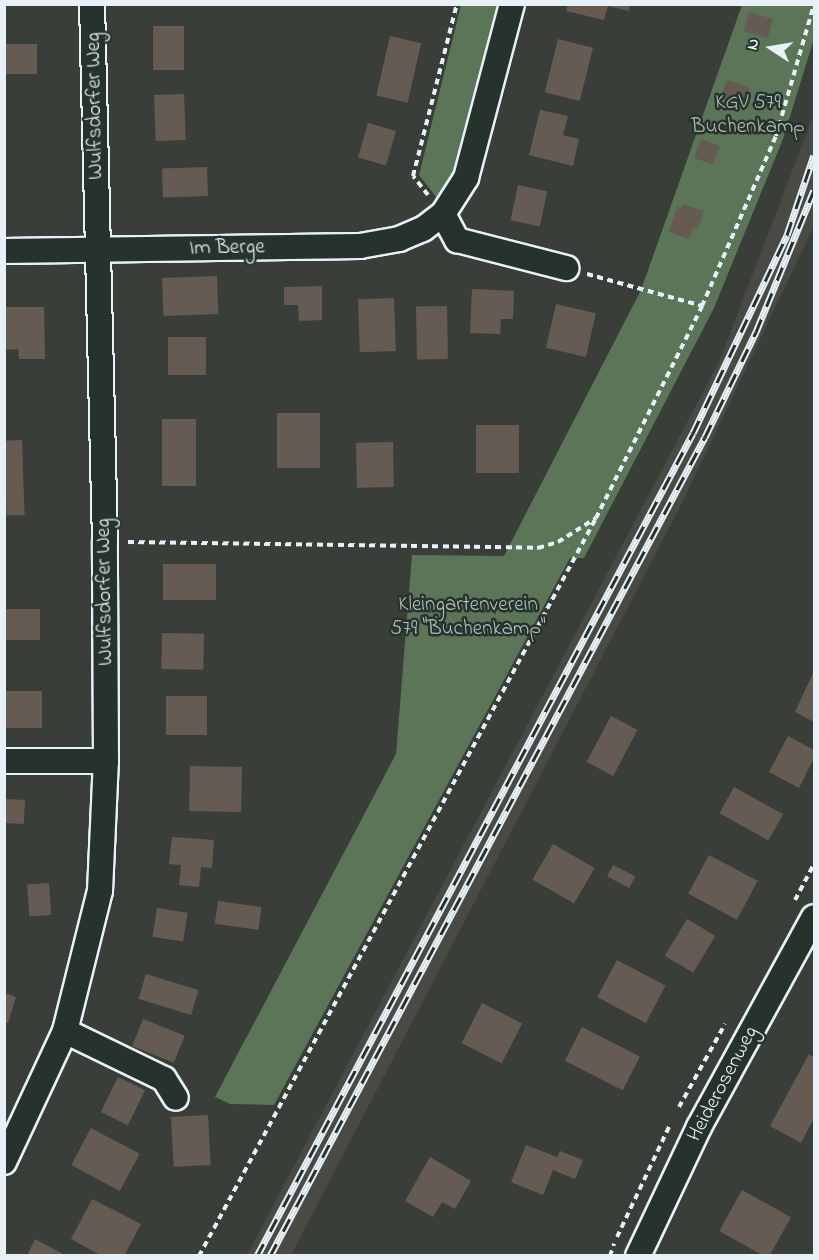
<!DOCTYPE html>
<html>
<head>
<meta charset="utf-8">
<style>
  body { margin:0 }
  #map { position:relative; width:819px; height:1260px; overflow:hidden; background:#393f38; font-family:"Indie Flower",sans-serif }
  div>[style] { position:absolute }
  .built>* { inset:0; background:#494a44 }
  .green>* { inset:0; background:#5c7458 }
  .building>* { inset:0; background:#665b52; transform-origin:0 0 }
  .path>* { height:4px; margin-top:-2px; transform-origin:0; background:repeating-linear-gradient(90deg,#e8f1f8 0 6px,transparent 0 10.5px) }
  .roads { filter:drop-shadow(2px 0 #e8f1f8) drop-shadow(-2px 0 #e8f1f8) drop-shadow(0 2px #e8f1f8) drop-shadow(0 -2px #e8f1f8) }
  .minor>* { height:24px; margin:-12px; padding:0 12px; transform-origin:12px; border-radius:12px; background:#26332d }
  .rail>* { height:7px; margin-top:-3.5px; transform-origin:0; background:repeating-linear-gradient(90deg,#26332d 0 14px,#e8f1f8 0 28px); box-sizing:border-box; border-block:2px solid #e8f1f8 }
  span { translate:-50% -50%; white-space:nowrap; text-align:center; line-height:1.15; -webkit-text-stroke:5px #26332d; paint-order:stroke }
  .park-label { font-size:21px; color:#b0bfb8 }
  .street-label { font-size:21px; color:#e8f1f8 }
  .frame { position:absolute; inset:0; border:6px solid #e8f1f8; pointer-events:none }
  .north { position:absolute; left:741px; top:18px; width:60px; height:60px; -webkit-text-stroke:4px #26332d; paint-order:stroke; rotate:282deg; font-size:16px; font-weight:700; line-height:24px; text-align:center; color:#e8f1f8 }
  .north::after { content:''; display:block; margin:auto; width:21px; height:27px; background:#e8f1f8; clip-path:polygon(50% 0,100% 100%,50% 72%,0 100%) }
</style>
</head>
<body>
<div id="map">
  <div class="built">
    <i style="clip-path:polygon(814px 114px,814px 226px,682px 503px,291px 1255px,247px 1255px,719px 362px)"></i>
  </div>
  <div class="green">
    <i style="clip-path:polygon(461px 5px,504px 5px,460px 172px,440px 202px,419px 175px)"></i>
    <i style="clip-path:polygon(742px 5px,814px 5px,814px 39px,783px 139px,714px 308px,584px 558px,570px 558px,274px 1105px,230px 1104px,215px 1097px,396px 754px,412px 555px,504px 556px,641px 290px)"></i>
  </div>
  <div class="building">
    <i style="clip-path:polygon(568px 4px,630px 4px,629px 11px,608px 6px,604px 20px,566px 11px)"></i>
    <i style="left:749px;top:12px;width:25px;height:20px;rotate:16deg"></i>
    <i style="left:153px;top:26px;width:31px;height:44px"></i>
    <i style="left:390px;top:36px;width:32px;height:61px;rotate:13deg"></i>
    <i style="left:558px;top:39px;width:36px;height:55px;rotate:14deg"></i>
    <i style="left:37px;top:44px;width:30px;height:33px;rotate:90deg"></i>
    <i style="left:727px;top:80px;width:24px;height:20px;rotate:19deg"></i>
    <i style="left:184px;top:94px;width:46px;height:30px;rotate:88deg"></i>
    <i style="clip-path:polygon(540px 110px,568px 116px,563px 135px,579px 139px,573px 166px,529px 155px)"></i>
    <i style="left:368px;top:123px;width:29px;height:36px;rotate:16deg"></i>
    <i style="left:701px;top:139px;width:20px;height:20px;rotate:20deg"></i>
    <i style="left:207px;top:167px;width:29px;height:45px;rotate:88deg"></i>
    <i style="left:518px;top:185px;width:30px;height:36px;rotate:12deg"></i>
    <i style="clip-path:polygon(683px 204px,704px 211px,698px 229px,693px 228px,689px 239px,669px 232px,677px 207px,681px 208px)"></i>
    <i style="left:217px;top:276px;width:38px;height:55px;rotate:88deg"></i>
    <i style="clip-path:polygon(322px 286px,322px 320px,299px 321px,298px 305px,284px 305px,284px 287px)"></i>
    <i style="clip-path:polygon(472px 289px,514px 291px,513px 319px,501px 319px,500px 334px,470px 333px)"></i>
    <i style="left:394px;top:298px;width:53px;height:36px;rotate:88deg"></i>
    <i style="left:556px;top:304px;width:41px;height:45px;rotate:13deg"></i>
    <i style="left:447px;top:306px;width:53px;height:31px;rotate:89deg"></i>
    <i style="clip-path:polygon(4px 307px,44px 307px,45px 359px,19px 359px,18px 349px,4px 350px)"></i>
    <i style="left:168px;top:337px;width:38px;height:38px"></i>
    <i style="left:277px;top:413px;width:43px;height:55px"></i>
    <i style="left:162px;top:419px;width:34px;height:67px"></i>
    <i style="left:476px;top:425px;width:43px;height:48px"></i>
    <i style="left:22px;top:440px;width:75px;height:18px;rotate:88deg"></i>
    <i style="left:393px;top:442px;width:45px;height:37px;rotate:89deg"></i>
    <i style="left:163px;top:564px;width:53px;height:36px"></i>
    <i style="left:5px;top:609px;width:35px;height:31px"></i>
    <i style="left:162px;top:633px;width:42px;height:36px;rotate:1deg"></i>
    <i style="clip-path:polygon(814px 671px,814px 722px,795px 712px)"></i>
    <i style="left:4px;top:691px;width:38px;height:37px"></i>
    <i style="left:166px;top:696px;width:41px;height:39px"></i>
    <i style="left:611px;top:716px;width:30px;height:52px;rotate:28deg"></i>
    <i style="clip-path:polygon(788px 736px,814px 750px,814px 758px,799px 788px,769px 772px)"></i>
    <i style="left:190px;top:766px;width:52px;height:45px;rotate:1deg"></i>
    <i style="left:734px;top:787px;width:56px;height:30px;rotate:29deg"></i>
    <i style="left:4px;top:799px;width:21px;height:24px;rotate:3deg"></i>
    <i style="clip-path:polygon(172px 837px,214px 840px,212px 868px,201px 867px,199px 887px,179px 885px,181px 865px,169px 864px)"></i>
    <i style="left:553px;top:844px;width:48px;height:41px;rotate:30deg"></i>
    <i style="left:709px;top:855px;width:55px;height:44px;rotate:28deg"></i>
    <i style="left:613px;top:865px;width:25px;height:13px;rotate:27deg"></i>
    <i style="left:49px;top:883px;width:32px;height:22px;rotate:86deg"></i>
    <i style="left:218px;top:901px;width:44px;height:23px;rotate:8deg"></i>
    <i style="left:157px;top:908px;width:31px;height:29px;rotate:9deg"></i>
    <i style="left:687px;top:919px;width:33px;height:43px;rotate:31deg"></i>
    <i style="left:617px;top:960px;width:55px;height:42px;rotate:28deg"></i>
    <i style="left:146px;top:974px;width:55px;height:26px;rotate:17deg"></i>
    <i style="clip-path:polygon(4px 993px,16px 997px,8px 1023px,4px 1022px)"></i>
    <i style="left:482px;top:1003px;width:45px;height:45px;rotate:27deg"></i>
    <i style="left:143px;top:1019px;width:45px;height:29px;rotate:22deg"></i>
    <i style="left:582px;top:1027px;width:65px;height:38px;rotate:27deg"></i>
    <i style="clip-path:polygon(809px 1054px,814px 1058px,814px 1118px,801px 1143px,770px 1126px)"></i>
    <i style="left:118px;top:1077px;width:30px;height:39px;rotate:26deg"></i>
    <i style="left:208px;top:1115px;width:50px;height:37px;rotate:87deg"></i>
    <i style="left:91px;top:1128px;width:55px;height:42px;rotate:28deg"></i>
    <i style="clip-path:polygon(526px 1145px,557px 1157px,560px 1151px,583px 1160px,575px 1179px,553px 1170px,543px 1195px,511px 1182px)"></i>
    <i style="clip-path:polygon(430px 1157px,471px 1181px,455px 1209px,442px 1202px,433px 1217px,405px 1201px)"></i>
    <i style="left:742px;top:1190px;width:56px;height:47px;rotate:29deg"></i>
    <i style="clip-path:polygon(92px 1199px,141px 1224px,124px 1256px,102px 1256px,71px 1239px)"></i>
    <i style="clip-path:polygon(35px 1239px,63px 1254px,62px 1256px,27px 1256px)"></i>
  </div>
  <div class="path">
    <i style="left:428px;top:195px;width:24px;rotate:-128deg"></i>
    <i style="left:413px;top:176px;width:178px;rotate:-75.7deg"></i>
    <i style="left:587px;top:274px;width:119px;rotate:15.5deg"></i>
    <i style="left:128px;top:542px;width:410px;rotate:0.8deg"></i>
    <i style="left:538px;top:548px;width:21px;rotate:-17deg"></i>
    <i style="left:558px;top:542px;width:45px;rotate:-32.3deg"></i>
    <i style="left:795px;top:900px;width:41px;rotate:-62.2deg"></i>
    <i style="left:679px;top:1107px;width:95px;rotate:-61deg"></i>
    <i style="left:617px;top:1237px;width:122px;rotate:-64.7deg"></i>
    <i style="left:199px;top:1256px;width:838px;rotate:-61.72deg"></i>
    <i style="left:596px;top:518px;width:237px;rotate:-63.4deg"></i>
    <i style="left:702px;top:306px;width:185px;rotate:-66.5deg"></i>
    <i style="left:776px;top:136px;width:137px;rotate:-73.9deg"></i>
    <i style="left:610px;top:1256px;width:13px;rotate:-72deg"></i>
  </div>
  <div class="roads">
    <div class="minor">
      <i style="left:443px;top:214px;width:30px;rotate:62deg"></i>
      <i style="left:457px;top:240px;width:113px;rotate:14.4deg"></i>
      <i style="left:4px;top:251px;width:356px;rotate:-0.8deg"></i>
      <i style="left:360px;top:246px;width:40px;rotate:-10deg"></i>
      <i style="left:399px;top:239px;width:26px;rotate:-23deg"></i>
      <i style="left:423px;top:229px;width:25px;rotate:-37deg"></i>
      <i style="left:443px;top:214px;width:43px;rotate:-57.4deg"></i>
      <i style="left:466px;top:178px;width:180px;rotate:-75.2deg"></i>
      <i style="left:4px;top:761px;width:102px"></i>
      <i style="left:65px;top:1031px;width:110px;rotate:25.9deg"></i>
      <i style="left:164px;top:1079px;width:22px;rotate:58deg"></i>
      <i style="left:4px;top:1162px;width:145px;rotate:-65deg"></i>
      <i style="left:65px;top:1031px;width:144px;rotate:-76deg"></i>
      <i style="left:100px;top:891px;width:130px;rotate:-87.4deg"></i>
      <i style="left:106px;top:761px;width:219px;rotate:-90.3deg"></i>
      <i style="left:105px;top:542px;width:538px;rotate:-91.38deg"></i>
      <i style="left:638px;top:1256px;width:143px;rotate:-64.7deg"></i>
      <i style="left:699px;top:1127px;width:239px;rotate:-61.3deg"></i>
    </div>
  </div>
  <div class="rail">
    <i style="left:257px;top:1256px;width:931px;rotate:-62.09deg"></i>
    <i style="left:693px;top:433px;width:219px;rotate:-64.6deg"></i>
    <i style="left:787px;top:235px;width:84px;rotate:-71.4deg"></i>
    <i style="left:270px;top:1256px;width:927px;rotate:-62.03deg"></i>
    <i style="left:705px;top:437px;width:117px;rotate:-64.1deg"></i>
    <i style="left:756px;top:332px;width:153px;rotate:-67.8deg"></i>
  </div>
  <div class="park-label">
    <span style="left:748px;top:115px">KGV 579<br>Buchenkamp</span>
    <span style="left:468px;top:617px">Kleingartenverein<br>579 "Buchenkamp"</span>
  </div>
  <div class="street-label">
    <span style="left:95px;top:106px;rotate:-91deg">Wulfsdorfer Weg</span>
    <span style="left:227px;top:248px;rotate:-1deg">Im Berge</span>
    <span style="left:105px;top:592px;rotate:-91deg">Wulfsdorfer Weg</span>
    <span style="left:723px;top:1084px;rotate:-62deg">Heiderosenweg</span>
  </div>
  <div class="frame"></div>
  <div class="north">N</div>
</div>
</body>
</html>
